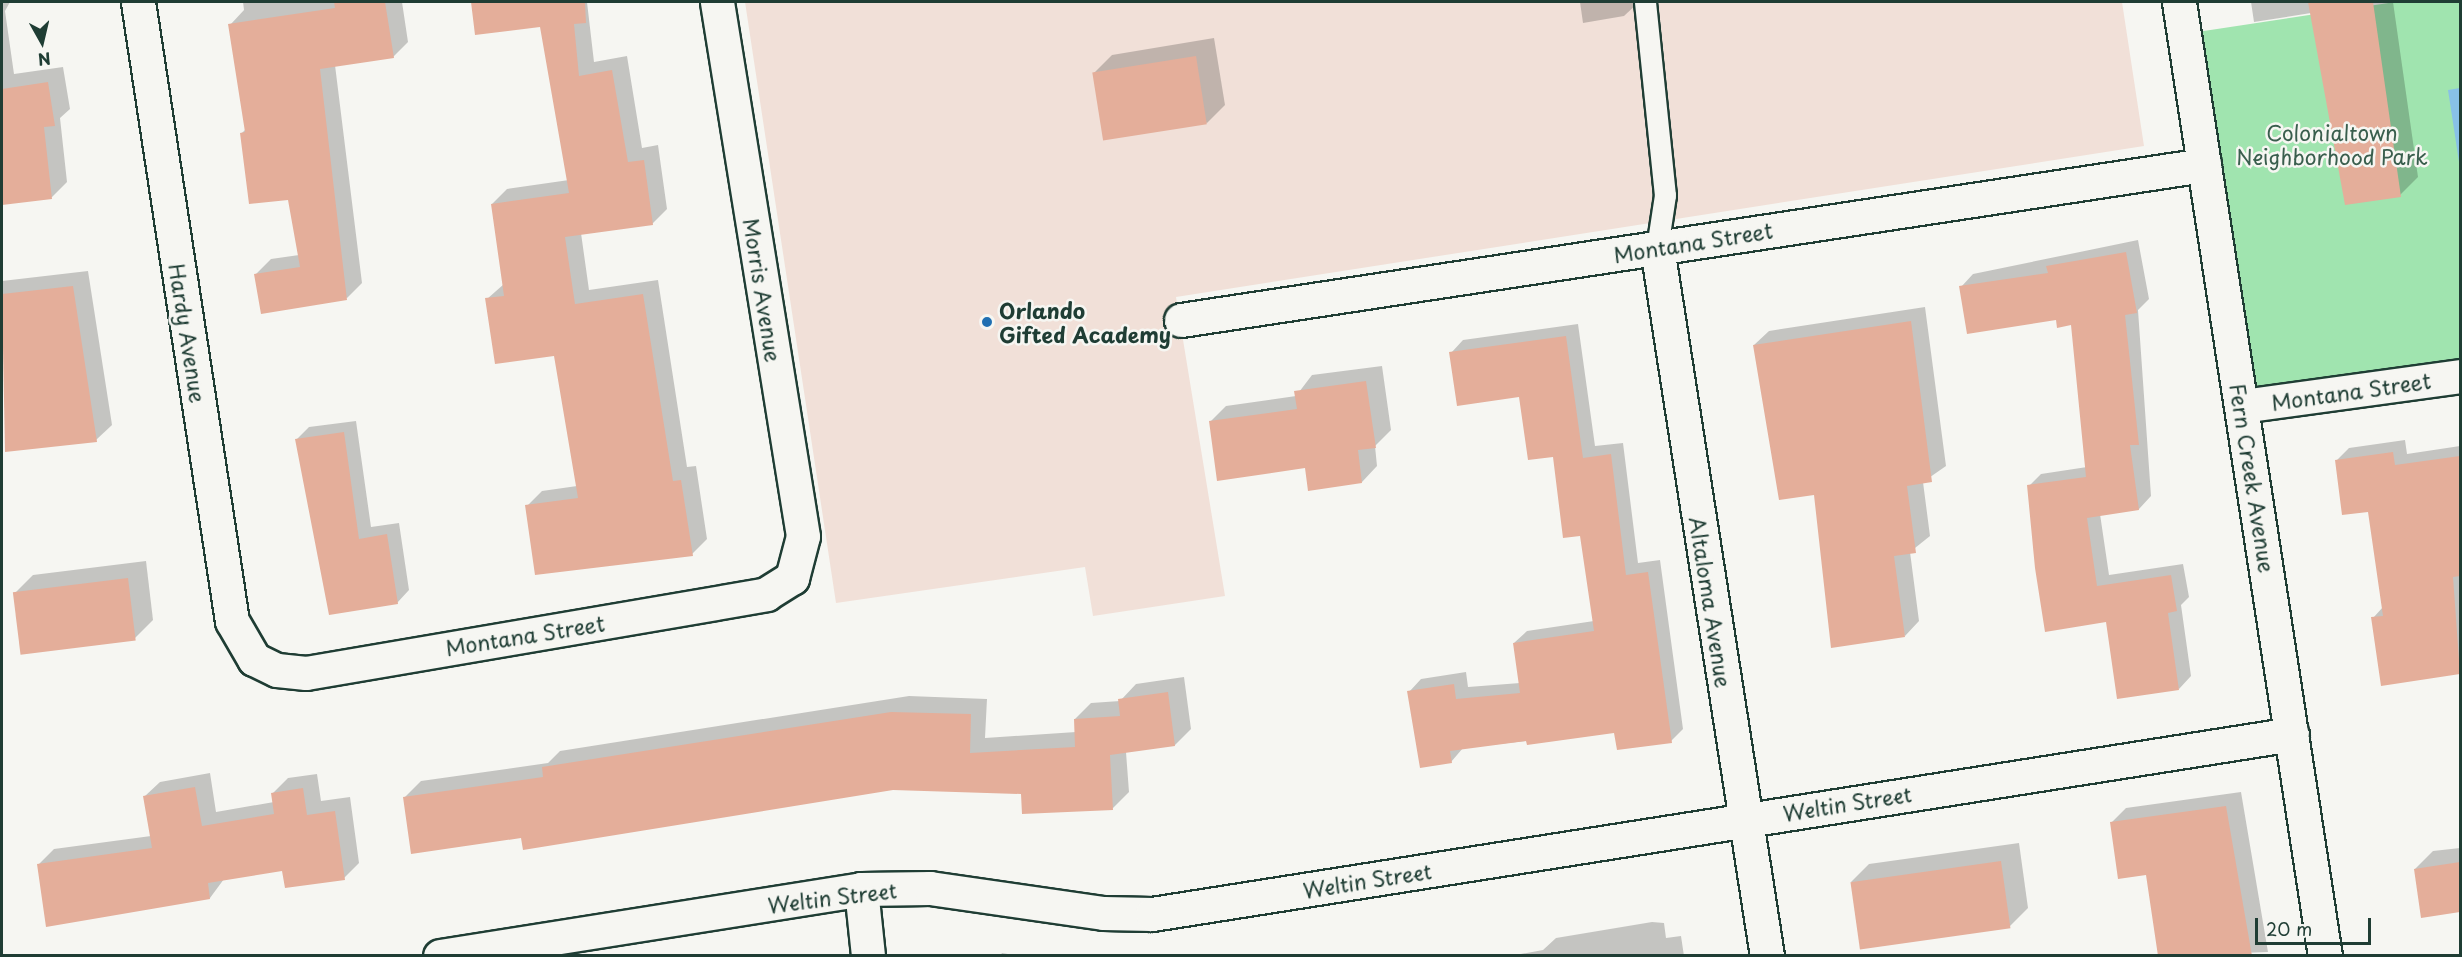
<!DOCTYPE html>
<html>
<head>
<meta charset="utf-8">
<style>
  body { margin:0 }
  #map { position:relative; width:2462px; height:957px; overflow:hidden; background:#f6f6f2; font-family:"Playpen Sans",sans-serif }
  div>[style] { position:absolute }
  .built>* { inset:0; background:#f1e0d8 }
  .green>* { inset:0; background:#a0e4af }
  .water>* { inset:0; background:#88c1e7 }
  .shadow>* { inset:0; background:#0003 }
  .building>* { inset:0; background:#e4ae9a; transform-origin:0 0 }
  .roads { filter:drop-shadow(2px 0 #1f3d34) drop-shadow(-2px 0 #1f3d34) drop-shadow(0 2px #1f3d34) drop-shadow(0 -2px #1f3d34) }
  .lane>* { height:21px; margin:-10.5px; padding:0 10.5px; transform-origin:10.5px; border-radius:10.5px; background:#f6f6f2 }
  .street>* { height:33px; margin:-16.5px; padding:0 16.5px; transform-origin:16.5px; border-radius:16.5px; background:#f6f6f2 }
  .secondary>* { height:33px; margin:-16.5px; padding:0 16.5px; transform-origin:16.5px; border-radius:16.5px; background:#f6f6f2 }
  .dots>* { width:16px; height:16px; translate:-50% -50%; box-sizing:border-box; border:3px solid #f6f6f2; border-radius:50% }
  span { translate:-50% -50%; white-space:nowrap; text-align:center; line-height:1.15; -webkit-text-stroke:5px #f6f6f2; paint-order:stroke }
  .park-label { font-size:21px; color:#395e4d }
  .street-label { font-size:21px; color:#1f3d34 }
  .poi-label { font-size:21px; color:#1f3d34; font-weight:700 }
  .left { translate:0 -50%; text-align:left }
  .frame { position:absolute; inset:0; border:3px solid #1f3d34; pointer-events:none }
  .north { position:absolute; left:12px; top:12px; width:60px; height:60px; -webkit-text-stroke:4px #f6f6f2; paint-order:stroke; rotate:172deg; font-size:16px; font-weight:700; line-height:24px; text-align:center; color:#1f3d34 }
  .north::after { content:''; display:block; margin:auto; width:21px; height:27px; background:#1f3d34; clip-path:polygon(50% 0,100% 100%,50% 72%,0 100%) }
  .scale { position:absolute; left:2255px; top:918px; width:116px; height:27px; box-sizing:border-box; border:3px solid #1f3d34; border-top:0; padding-left:8px; font-size:18px; line-height:21px; white-space:nowrap; color:#1f3d34; -webkit-text-stroke:4px #f6f6f2; paint-order:stroke }
</style>
</head>
<body>
<div id="map">
  <div class="built">
    <i style="clip-path:polygon(745px 2px,2122px 2px,2144px 146px,1176px 297px,1225px 596px,1093px 616px,1085px 567px,836px 603px)"></i>
  </div>
  <div class="green">
    <i style="clip-path:polygon(2395px 2px,2460px 2px,2460px 376px,2242px 406px,2184px 34px)"></i>
  </div>
  <div class="water">
    <i style="clip-path:polygon(2460px 88px,2460px 162px,2459px 162px,2448px 90px)"></i>
  </div>
  <div class="shadow">
    <i style="clip-path:polygon(2px 2px,10px 2px,5px 11px,14px 74px,63px 67px,70px 109px,60px 118px,67px 182px,52px 197px,2px 203px)"></i>
    <i style="clip-path:polygon(243px 2px,402px 2px,408px 42px,393px 57px,335px 65px,362px 283px,347px 298px,256px 274px,271px 259px,299px 255px,289px 198px,242px 133px,246px 129px,230px 25px,244px 10px)"></i>
    <i style="clip-path:polygon(473px 2px,587px 2px,594px 62px,627px 56px,642px 148px,658px 145px,667px 209px,652px 224px,581px 233px,589px 290px,658px 280px,687px 467px,696px 466px,707px 539px,692px 554px,527px 506px,542px 491px,577px 486px,555px 354px,487px 299px,504px 284px,492px 204px,507px 189px,569px 180px,542px 26px,476px 33px)"></i>
    <i style="clip-path:polygon(1580px 2px,1639px 2px,1624px 16px,1583px 23px)"></i>
    <i style="clip-path:polygon(2251px 2px,2393px 2px,2418px 177px,2400px 195px,2311px 13px,2254px 22px)"></i>
    <i style="clip-path:polygon(1214px 38px,1225px 105px,1207px 123px,1094px 73px,1112px 55px)"></i>
    <i style="clip-path:polygon(2138px 240px,2149px 299px,2138px 310px,2151px 496px,2139px 509px,2100px 514px,2109px 575px,2183px 564px,2189px 597px,2181px 605px,2191px 676px,2179px 689px,2107px 620px,2029px 486px,2041px 474px,2087px 467px,2072px 324px,1961px 287px,1973px 274px)"></i>
    <i style="clip-path:polygon(88px 271px,112px 425px,96px 440px,6px 451px,2px 281px)"></i>
    <i style="clip-path:polygon(1925px 307px,1946px 466px,1923px 482px,1930px 536px,1910px 552px,1919px 621px,1905px 636px,1815px 493px,1754px 345px,1769px 331px)"></i>
    <i style="clip-path:polygon(1578px 324px,1595px 446px,1623px 443px,1638px 563px,1660px 560px,1683px 729px,1671px 741px,1615px 731px,1463px 748px,1451px 762px,1409px 692px,1421px 679px,1466px 672px,1468px 687px,1520px 683px,1514px 643px,1527px 631px,1594px 621px,1581px 535px,1554px 455px,1520px 395px,1451px 353px,1463px 340px)"></i>
    <i style="clip-path:polygon(1382px 366px,1391px 430px,1375px 446px,1377px 466px,1362px 482px,1306px 467px,1210px 422px,1226px 406px,1296px 396px,1312px 375px)"></i>
    <i style="clip-path:polygon(356px 421px,371px 527px,399px 523px,409px 590px,397px 603px,296px 440px,309px 427px)"></i>
    <i style="clip-path:polygon(2405px 440px,2407px 454px,2460px 446px,2460px 673px,2382px 684px,2373px 618px,2383px 607px,2369px 510px,2336px 461px,2349px 448px)"></i>
    <i style="clip-path:polygon(146px 561px,153px 620px,135px 638px,15px 593px,33px 575px)"></i>
    <i style="clip-path:polygon(1184px 677px,1191px 729px,1175px 745px,1126px 752px,1129px 792px,1113px 808px,1022px 793px,892px 789px,523px 836px,405px 797px,421px 781px,548px 763px,560px 751px,909px 696px,987px 699px,985px 738px,1076px 732px,1075px 719px,1091px 703px,1120px 701px,1136px 684px)"></i>
    <i style="clip-path:polygon(210px 773px,216px 812px,274px 802px,273px 793px,288px 778px,317px 774px,321px 801px,350px 797px,359px 863px,344px 878px,283px 869px,224px 879px,210px 898px,39px 864px,54px 849px,151px 836px,145px 796px,160px 782px)"></i>
    <i style="clip-path:polygon(2241px 792px,2268px 952px,2159px 956px,2147px 873px,2111px 823px,2126px 808px)"></i>
    <i style="clip-path:polygon(2019px 843px,2028px 908px,2010px 926px,1851px 882px,1869px 864px)"></i>
    <i style="clip-path:polygon(2460px 848px,2460px 911px,2422px 916px,2415px 869px,2433px 851px)"></i>
    <i style="clip-path:polygon(1652px 922px,1664px 923px,1666px 938px,1681px 936px,1684px 956px,1510px 956px,1543px 950px,1556px 938px)"></i>
    <i style="clip-path:polygon(1002px 953px,1020px 956px,1000px 956px)"></i>
  </div>
  <div class="building">
    <i style="clip-path:polygon(334px 2px,385px 2px,394px 58px,320px 69px,347px 300px,261px 314px,254px 274px,300px 267px,288px 200px,249px 204px,240px 133px,245px 132px,228px 24px,335px 8px)"></i>
    <i style="clip-path:polygon(471px 2px,585px 2px,586px 23px,574px 24px,579px 76px,612px 70px,628px 162px,644px 160px,653px 225px,565px 237px,575px 304px,643px 294px,673px 481px,681px 480px,693px 556px,535px 575px,525px 505px,578px 498px,554px 356px,495px 364px,485px 298px,504px 296px,491px 204px,569px 193px,540px 27px,475px 35px)"></i>
    <i style="clip-path:polygon(2308px 2px,2373px 2px,2401px 197px,2345px 205px)"></i>
    <i style="left:1196px;top:56px;width:69px;height:105px;rotate:81deg"></i>
    <i style="clip-path:polygon(48px 82px,55px 126px,44px 127px,52px 199px,2px 205px,2px 89px)"></i>
    <i style="clip-path:polygon(2126px 252px,2137px 313px,2125px 315px,2139px 445px,2130px 445px,2139px 510px,2087px 518px,2097px 586px,2171px 575px,2177px 611px,2168px 613px,2179px 690px,2117px 699px,2106px 622px,2045px 632px,2035px 568px,2027px 485px,2086px 477px,2071px 325px,2057px 328px,2056px 320px,1967px 334px,1959px 286px,2048px 273px,2046px 266px)"></i>
    <i style="clip-path:polygon(73px 286px,97px 442px,5px 452px,2px 294px)"></i>
    <i style="clip-path:polygon(1911px 321px,1932px 482px,1907px 486px,1916px 553px,1894px 556px,1905px 637px,1831px 648px,1814px 495px,1779px 500px,1753px 345px)"></i>
    <i style="clip-path:polygon(1566px 336px,1583px 458px,1611px 454px,1626px 575px,1648px 572px,1672px 743px,1617px 750px,1614px 733px,1527px 745px,1526px 741px,1450px 751px,1452px 763px,1420px 768px,1407px 691px,1454px 684px,1456px 699px,1520px 693px,1513px 643px,1594px 631px,1580px 536px,1563px 538px,1553px 457px,1528px 460px,1519px 397px,1457px 406px,1449px 352px)"></i>
    <i style="clip-path:polygon(1366px 381px,1376px 448px,1358px 450px,1362px 483px,1308px 491px,1305px 468px,1217px 481px,1209px 421px,1297px 409px,1294px 391px)"></i>
    <i style="clip-path:polygon(344px 432px,359px 539px,387px 534px,398px 604px,329px 615px,295px 439px)"></i>
    <i style="clip-path:polygon(2393px 452px,2395px 465px,2460px 456px,2460px 576px,2453px 577px,2460px 674px,2381px 686px,2371px 617px,2383px 616px,2368px 512px,2342px 515px,2335px 460px)"></i>
    <i style="left:128px;top:578px;width:63px;height:116px;rotate:83deg"></i>
    <i style="clip-path:polygon(1168px 692px,1175px 746px,1110px 755px,1113px 810px,1022px 814px,1021px 794px,893px 790px,523px 850px,521px 838px,411px 854px,403px 797px,543px 777px,542px 767px,891px 712px,971px 714px,970px 753px,1075px 747px,1074px 719px,1120px 716px,1118px 699px)"></i>
    <i style="clip-path:polygon(195px 787px,202px 826px,274px 814px,271px 793px,303px 788px,307px 815px,335px 811px,345px 880px,285px 888px,282px 871px,208px 883px,210px 899px,46px 927px,37px 864px,152px 848px,143px 796px)"></i>
    <i style="clip-path:polygon(2226px 806px,2252px 956px,2158px 956px,2146px 875px,2118px 879px,2110px 822px)"></i>
    <i style="left:2001px;top:861px;width:68px;height:152px;rotate:82deg"></i>
    <i style="clip-path:polygon(2460px 862px,2460px 912px,2421px 918px,2414px 869px)"></i>
  </div>
  <div class="roads">
    <div class="lane">
      <i style="left:1645px;top:2px;width:194px;rotate:84.1deg"></i>
      <i style="left:1665px;top:195px;width:54px;rotate:98.6deg"></i>
    </div>
    <div class="street">
      <i style="left:138px;top:2px;width:626px;rotate:81.37deg"></i>
      <i style="left:232px;top:621px;width:44px;rotate:59.9deg"></i>
      <i style="left:254px;top:659px;width:25px;rotate:26deg"></i>
      <i style="left:277px;top:670px;width:29px;rotate:6deg"></i>
      <i style="left:306px;top:673px;width:467px;rotate:-9.7deg"></i>
      <i style="left:766px;top:594px;width:31px;rotate:-32deg"></i>
      <i style="left:792px;top:578px;width:43px;rotate:-75.3deg"></i>
      <i style="left:803px;top:536px;width:541px;rotate:-99.15deg"></i>
      <i style="left:1657px;top:248px;width:716px;rotate:81.17deg"></i>
      <i style="left:1181px;top:320px;width:1035px;rotate:-8.62deg"></i>
      <i style="left:2242px;top:406px;width:220px;rotate:-7.8deg"></i>
      <i style="left:861px;top:889px;width:67px;rotate:84deg"></i>
      <i style="left:440px;top:956px;width:426px;rotate:-9deg"></i>
      <i style="left:861px;top:889px;width:69px;rotate:-0.8deg"></i>
      <i style="left:930px;top:888px;width:175px;rotate:8.2deg"></i>
      <i style="left:1103px;top:913px;width:49px;rotate:1.2deg"></i>
      <i style="left:1152px;top:914px;width:1154px;rotate:-8.97deg"></i>
    </div>
    <div class="secondary">
      <i style="left:2179px;top:2px;width:965px;rotate:81.3deg"></i>
    </div>
  </div>
  <div class="dots">
    <i style="left:987px;top:322px;background:#1f6fb2"></i>
  </div>
  <div class="park-label">
    <span style="left:2332px;top:144px">Colonialtown<br>Neighborhood Park</span>
  </div>
  <div class="street-label">
    <span style="left:1693px;top:242px;rotate:-9deg">Montana Street</span>
    <span style="left:763px;top:290px;rotate:81deg">Morris Avenue</span>
    <span style="left:188px;top:333px;rotate:81deg">Hardy Avenue</span>
    <span style="left:2351px;top:391px;rotate:-8deg">Montana Street</span>
    <span style="left:2253px;top:478px;rotate:81deg">Fern Creek Avenue</span>
    <span style="left:1711px;top:602px;rotate:81deg">Altaloma Avenue</span>
    <span style="left:525px;top:635px;rotate:-9deg">Montana Street</span>
    <span style="left:1847px;top:803px;rotate:-9deg">Weltin Street</span>
    <span style="left:1367px;top:880px;rotate:-9deg">Weltin Street</span>
    <span style="left:832px;top:897px;rotate:-7deg">Weltin Street</span>
  </div>
  <div class="poi-label">
    <span class="left" style="left:999px;top:322px">Orlando<br>Gifted Academy</span>
  </div>
  <div class="frame"></div>
  <div class="north">N</div>
  <div class="scale">20 m</div>
</div>
</body>
</html>
